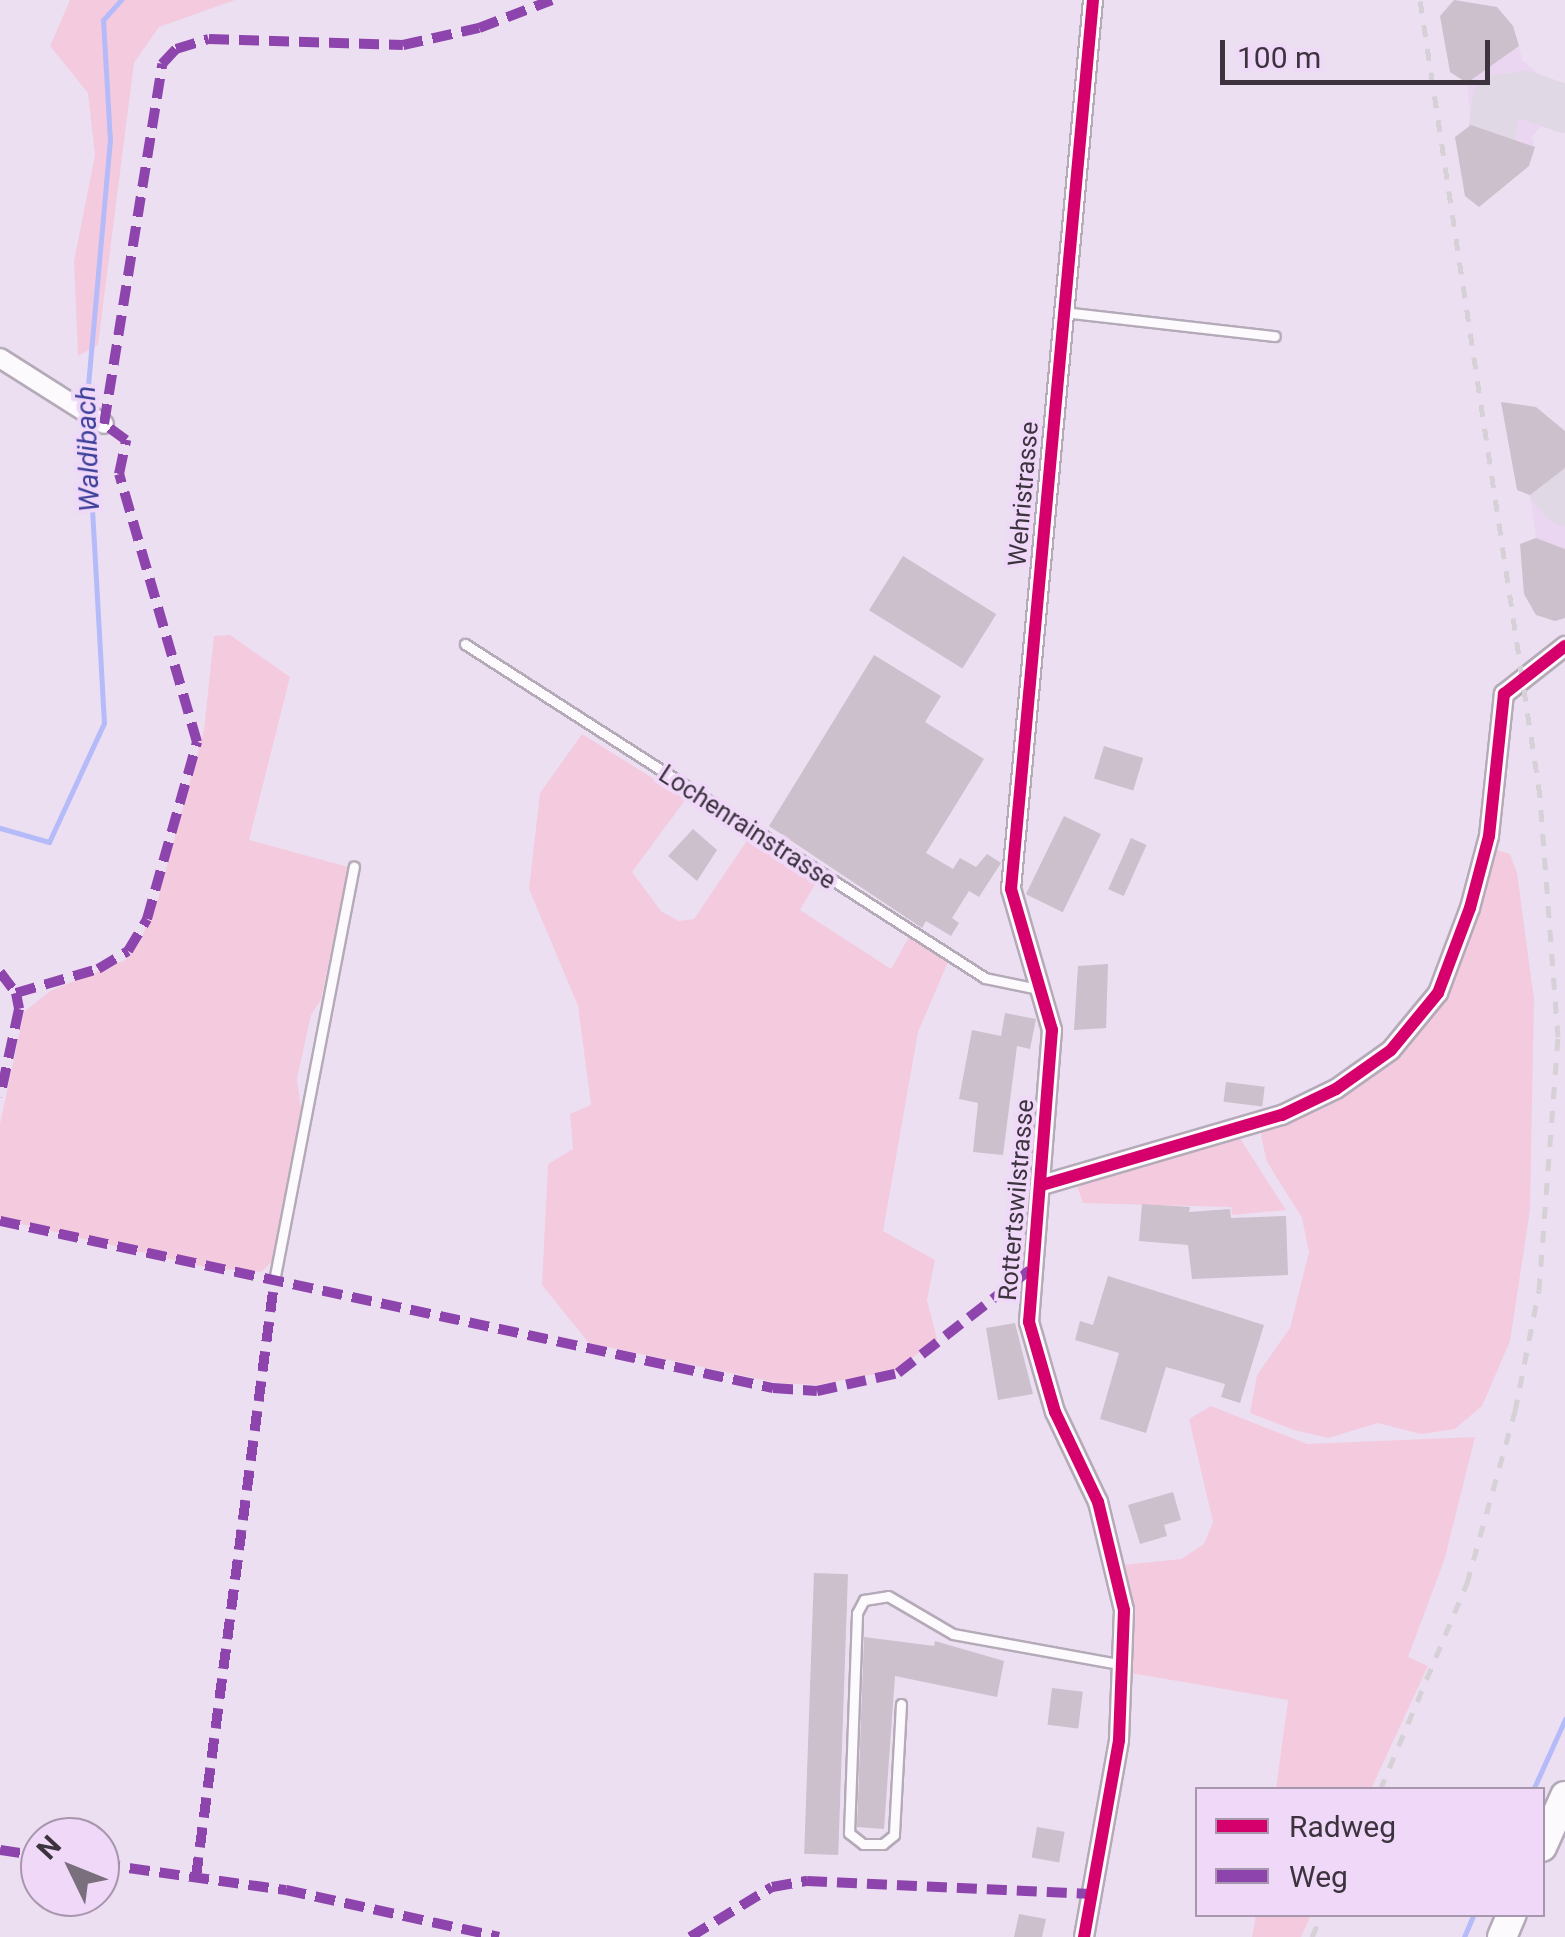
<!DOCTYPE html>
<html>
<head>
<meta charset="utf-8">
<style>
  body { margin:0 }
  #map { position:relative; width:1565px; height:1937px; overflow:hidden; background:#ecdff1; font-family:Roboto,sans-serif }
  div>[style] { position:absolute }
  .built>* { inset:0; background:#ebd6f2 }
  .green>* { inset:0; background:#f4cbde }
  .stream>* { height:5px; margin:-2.5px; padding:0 2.5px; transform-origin:2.5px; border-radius:2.5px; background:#b5bbf9 }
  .taxiway>* { height:48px; margin:-24px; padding:0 24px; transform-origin:24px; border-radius:24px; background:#e0d8e4 }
  .building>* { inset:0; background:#ccc0cc; transform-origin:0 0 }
  .roads { filter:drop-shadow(2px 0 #b4aab8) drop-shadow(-2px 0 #b4aab8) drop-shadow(0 2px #b4aab8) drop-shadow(0 -2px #b4aab8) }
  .lane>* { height:9px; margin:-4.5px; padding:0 4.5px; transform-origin:4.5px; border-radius:4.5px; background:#fcfafd }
  .street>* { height:18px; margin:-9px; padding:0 9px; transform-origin:9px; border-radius:9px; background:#fcfafd }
  .secondary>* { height:28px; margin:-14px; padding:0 14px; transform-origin:14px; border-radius:14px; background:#fcfafd }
  .rail>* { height:5px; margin-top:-2.5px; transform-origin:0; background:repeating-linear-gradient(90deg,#d5d1d6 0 12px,transparent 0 24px) }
  .quiet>* { height:10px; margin-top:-5px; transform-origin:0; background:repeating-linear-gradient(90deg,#8e44ad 0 20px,transparent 0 30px) }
  .cycleway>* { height:12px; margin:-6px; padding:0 6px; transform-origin:6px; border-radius:6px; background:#d6006c }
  span { translate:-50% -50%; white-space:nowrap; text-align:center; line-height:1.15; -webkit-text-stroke:8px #f0d8f8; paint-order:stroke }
  .street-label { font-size:25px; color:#3c333f }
  .water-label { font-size:28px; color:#3b3f9a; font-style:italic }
  .legend { position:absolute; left:1195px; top:1787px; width:350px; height:130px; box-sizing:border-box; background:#f0d8f8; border:2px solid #a896ae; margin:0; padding:12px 18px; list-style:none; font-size:30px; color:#3c333f }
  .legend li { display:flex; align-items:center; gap:20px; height:50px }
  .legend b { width:50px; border:2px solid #a896ae }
  .north { position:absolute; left:20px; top:1817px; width:100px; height:100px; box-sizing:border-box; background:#f0d8f8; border:2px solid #a896ae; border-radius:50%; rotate:313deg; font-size:28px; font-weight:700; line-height:40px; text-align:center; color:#3c333f }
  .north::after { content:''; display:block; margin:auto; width:35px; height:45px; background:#7a6f7d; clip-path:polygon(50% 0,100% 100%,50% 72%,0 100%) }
  .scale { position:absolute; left:1220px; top:40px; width:270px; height:45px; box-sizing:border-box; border:5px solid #3c333f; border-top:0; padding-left:12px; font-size:30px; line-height:35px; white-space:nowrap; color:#3c333f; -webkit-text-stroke:8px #f0d8f8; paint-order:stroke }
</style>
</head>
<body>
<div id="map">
  <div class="built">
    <i style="clip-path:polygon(1519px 46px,1522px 60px,1565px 97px,1565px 117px,1545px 123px,1532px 136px,1535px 147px,1471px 125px,1467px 83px)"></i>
    <i style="clip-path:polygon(1565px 468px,1565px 549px,1536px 538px,1530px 495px)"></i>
  </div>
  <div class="green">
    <i style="clip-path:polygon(70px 0,235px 0,159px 27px,134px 63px,98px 345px,78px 356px,74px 261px,95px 155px,88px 93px,50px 46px)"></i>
    <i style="clip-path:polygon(230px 635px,290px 677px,249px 840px,348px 867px,321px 1000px,311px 1015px,297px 1079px,301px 1108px,276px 1258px,261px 1272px,209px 1268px,0 1219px,0 1124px,24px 1012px,50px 991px,125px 960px,139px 944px,158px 899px,204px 730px,214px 636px)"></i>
    <i style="clip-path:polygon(582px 734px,686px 799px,632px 872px,661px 911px,679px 921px,694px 919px,750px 836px,818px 879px,800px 910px,891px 969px,910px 935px,948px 962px,918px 1032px,883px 1231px,935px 1260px,927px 1300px,937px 1339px,896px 1370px,817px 1385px,778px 1383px,589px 1343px,542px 1285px,548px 1164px,573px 1149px,570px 1114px,591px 1105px,578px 1006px,529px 889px,540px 793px)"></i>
    <i style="clip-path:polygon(1494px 849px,1510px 854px,1517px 873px,1534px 999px,1530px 1210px,1510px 1341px,1482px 1406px,1455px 1429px,1421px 1434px,1378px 1423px,1328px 1438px,1294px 1430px,1250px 1413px,1257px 1375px,1290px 1328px,1309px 1252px,1302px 1218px,1267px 1162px,1261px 1136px,1265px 1127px,1370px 1076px,1438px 1005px,1461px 960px)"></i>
    <i style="clip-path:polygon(1238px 1135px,1286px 1210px,1232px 1215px,1231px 1207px,1083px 1203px,1076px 1183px)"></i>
    <i style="clip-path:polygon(1211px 1406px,1307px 1444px,1475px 1437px,1445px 1558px,1408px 1657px,1428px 1666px,1371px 1789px,1276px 1789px,1288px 1700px,1131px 1673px,1123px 1565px,1181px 1559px,1204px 1544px,1213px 1522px,1189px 1419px)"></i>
    <i style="clip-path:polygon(1256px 1915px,1256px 1914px,1311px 1915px,1301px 1937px,1252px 1937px)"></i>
  </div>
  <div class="stream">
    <i style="left:86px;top:408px;width:268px;rotate:-84.9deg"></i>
    <i style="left:110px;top:141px;width:121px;rotate:-93.3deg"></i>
    <i style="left:103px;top:20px;width:27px;rotate:-48deg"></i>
    <i style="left:0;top:828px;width:51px;rotate:15.9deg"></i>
    <i style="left:49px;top:842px;width:131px;rotate:-65.2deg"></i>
    <i style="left:104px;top:723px;width:304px;rotate:-93.2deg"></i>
    <i style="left:1533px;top:1790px;width:78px;rotate:-65.7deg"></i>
    <i style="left:1464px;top:1937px;width:25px;rotate:-67deg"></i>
  </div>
  <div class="taxiway">
    <i style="left:1492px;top:133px;width:34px;rotate:-82deg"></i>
    <i style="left:1497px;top:99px;width:28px;rotate:-8deg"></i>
    <i style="left:1525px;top:95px;width:42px;rotate:19.3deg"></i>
    <i style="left:1548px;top:481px;width:27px;rotate:51deg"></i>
  </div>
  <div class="building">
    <i style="clip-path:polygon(1454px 0,1497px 7px,1513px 26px,1519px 46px,1467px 83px,1450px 72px,1440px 16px)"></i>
    <i style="clip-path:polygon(1471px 125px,1535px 147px,1529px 166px,1479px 207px,1465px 196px,1455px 137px)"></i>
    <i style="clip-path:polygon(1501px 402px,1536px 407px,1565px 431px,1565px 468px,1530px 495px,1517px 490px)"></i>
    <i style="clip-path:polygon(1536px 538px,1565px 549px,1565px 618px,1555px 621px,1536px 615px,1524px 594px,1520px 544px)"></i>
    <i style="left:903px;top:556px;width:110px;height:64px;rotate:32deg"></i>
    <i style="clip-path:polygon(874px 655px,941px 696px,925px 722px,984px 759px,926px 853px,953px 869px,960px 858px,976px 867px,987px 854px,1001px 863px,979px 897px,969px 891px,952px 918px,959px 923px,951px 936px,926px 921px,922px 928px,769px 826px)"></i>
    <i style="left:1104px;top:746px;width:41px;height:34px;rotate:17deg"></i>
    <i style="left:1064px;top:816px;width:41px;height:87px;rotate:26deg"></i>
    <i style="clip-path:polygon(693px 829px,717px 850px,697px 881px,668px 856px)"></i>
    <i style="left:1131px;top:838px;width:17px;height:56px;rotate:24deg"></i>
    <i style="clip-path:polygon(1108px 964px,1106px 1028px,1074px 1030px,1078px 966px)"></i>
    <i style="clip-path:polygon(1005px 1013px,1036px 1019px,1030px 1049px,1017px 1046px,1003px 1155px,973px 1152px,978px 1103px,959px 1099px,972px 1030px,1001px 1036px)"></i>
    <i style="left:1226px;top:1082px;width:39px;height:20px;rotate:7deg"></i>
    <i style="clip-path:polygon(1142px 1204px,1190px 1207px,1189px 1212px,1230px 1209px,1231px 1218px,1286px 1216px,1288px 1275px,1192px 1279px,1188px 1245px,1139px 1241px)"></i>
    <i style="clip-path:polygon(1108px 1276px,1264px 1325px,1240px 1403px,1221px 1397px,1225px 1384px,1166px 1367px,1146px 1433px,1100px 1419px,1119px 1353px,1075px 1340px,1080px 1321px,1093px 1325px)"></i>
    <i style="clip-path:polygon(1015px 1323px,1033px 1394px,998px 1400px,986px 1328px)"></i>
    <i style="clip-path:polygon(1173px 1492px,1181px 1520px,1164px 1525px,1167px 1536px,1140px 1544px,1128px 1505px)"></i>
    <i style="left:814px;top:1573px;width:34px;height:281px;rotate:2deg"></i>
    <i style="clip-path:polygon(864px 1637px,934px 1646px,935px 1641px,1004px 1661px,997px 1697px,895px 1676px,884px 1829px,857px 1827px)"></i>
    <i style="left:1052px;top:1688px;width:31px;height:37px;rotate:7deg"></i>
    <i style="left:1037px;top:1827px;width:28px;height:31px;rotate:10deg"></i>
    <i style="clip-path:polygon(1019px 1914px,1046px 1919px,1042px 1937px,1014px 1937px)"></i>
  </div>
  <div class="roads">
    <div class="lane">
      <i style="left:1063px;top:312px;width:213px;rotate:6.5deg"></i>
      <i style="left:465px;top:644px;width:618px;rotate:32.71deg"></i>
      <i style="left:985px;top:978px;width:54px;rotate:11.7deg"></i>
      <i style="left:275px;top:1276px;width:417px;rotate:-79.1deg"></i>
      <i style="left:901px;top:1704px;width:131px;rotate:93.1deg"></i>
      <i style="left:894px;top:1835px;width:14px;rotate:141deg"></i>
      <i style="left:883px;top:1844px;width:20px;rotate:180deg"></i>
      <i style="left:863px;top:1844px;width:18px;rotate:-142deg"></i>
      <i style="left:849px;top:1833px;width:220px;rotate:-87.9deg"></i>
      <i style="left:857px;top:1613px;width:15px;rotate:-62deg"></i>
      <i style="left:864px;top:1600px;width:24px;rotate:-9deg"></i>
      <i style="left:888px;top:1596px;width:75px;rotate:30.3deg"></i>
      <i style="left:953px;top:1634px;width:173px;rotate:10.3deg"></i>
    </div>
    <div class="street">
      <i style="left:0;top:358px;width:123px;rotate:32.4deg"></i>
      <i style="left:1042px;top:1185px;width:250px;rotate:-16.3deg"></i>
      <i style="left:1282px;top:1115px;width:60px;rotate:-25.7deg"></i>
      <i style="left:1336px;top:1089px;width:67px;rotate:-35.3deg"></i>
      <i style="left:1391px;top:1050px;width:74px;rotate:-50.5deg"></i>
      <i style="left:1438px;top:993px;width:91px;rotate:-69.4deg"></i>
      <i style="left:1470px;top:908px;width:74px;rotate:-75.2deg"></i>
      <i style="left:1489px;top:836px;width:143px;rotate:-84deg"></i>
      <i style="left:1504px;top:694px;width:78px;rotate:-38.2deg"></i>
      <i style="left:1084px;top:1937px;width:200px;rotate:-79.9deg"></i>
      <i style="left:1119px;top:1740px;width:130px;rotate:-87.8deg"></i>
      <i style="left:1124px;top:1610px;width:111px;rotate:-103.5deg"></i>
      <i style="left:1098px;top:1502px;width:100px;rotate:-115.5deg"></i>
      <i style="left:1055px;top:1412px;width:94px;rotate:-106.1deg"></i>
      <i style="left:1029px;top:1322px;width:293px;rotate:-85.5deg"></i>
      <i style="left:1052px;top:1030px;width:147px;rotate:-106.2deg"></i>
      <i style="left:1011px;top:889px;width:893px;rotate:-84.73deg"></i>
    </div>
    <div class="secondary">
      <i style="left:1542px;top:1847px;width:56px;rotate:-65.7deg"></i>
      <i style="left:1502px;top:1937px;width:25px;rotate:-67deg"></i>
    </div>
  </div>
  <div class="rail">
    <i style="left:1380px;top:1790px;width:225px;rotate:-67.2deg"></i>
    <i style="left:1467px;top:1583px;width:179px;rotate:-74.4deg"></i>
    <i style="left:1515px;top:1411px;width:123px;rotate:-78.8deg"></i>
    <i style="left:1539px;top:1290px;width:254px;rotate:-85.7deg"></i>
    <i style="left:1558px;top:1037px;width:242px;rotate:-94.3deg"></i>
    <i style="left:1540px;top:796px;width:805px;rotate:-98.57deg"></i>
    <i style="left:1312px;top:1937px;width:25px;rotate:-67deg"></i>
  </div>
  <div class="quiet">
    <i style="left:0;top:972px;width:26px;rotate:53deg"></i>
    <i style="left:16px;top:993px;width:16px;rotate:79deg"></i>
    <i style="left:19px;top:1009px;width:90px;rotate:102.2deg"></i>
    <i style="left:16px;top:993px;width:85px;rotate:-16.3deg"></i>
    <i style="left:98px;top:969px;width:35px;rotate:-31deg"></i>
    <i style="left:128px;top:951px;width:37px;rotate:-59deg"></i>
    <i style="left:147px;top:919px;width:184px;rotate:-74.2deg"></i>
    <i style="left:197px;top:742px;width:279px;rotate:-106.2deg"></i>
    <i style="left:119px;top:474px;width:35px;rotate:-78deg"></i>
    <i style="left:126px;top:440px;width:27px;rotate:-144deg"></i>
    <i style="left:104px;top:424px;width:365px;rotate:-80.8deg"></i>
    <i style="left:162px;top:64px;width:21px;rotate:-47deg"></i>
    <i style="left:176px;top:49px;width:34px;rotate:-17deg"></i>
    <i style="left:209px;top:39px;width:194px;rotate:1.8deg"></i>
    <i style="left:403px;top:45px;width:78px;rotate:-12.6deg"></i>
    <i style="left:479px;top:28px;width:78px;rotate:-21deg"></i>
    <i style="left:0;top:1221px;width:791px;rotate:12.19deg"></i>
    <i style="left:773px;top:1388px;width:44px;rotate:3.9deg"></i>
    <i style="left:817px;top:1391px;width:83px;rotate:-12.5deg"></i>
    <i style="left:898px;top:1373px;width:167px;rotate:-38deg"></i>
    <i style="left:0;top:1850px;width:40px;rotate:8.5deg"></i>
    <i style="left:100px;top:1864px;width:188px;rotate:8deg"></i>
    <i style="left:286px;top:1890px;width:218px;rotate:12.4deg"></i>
    <i style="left:196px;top:1877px;width:606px;rotate:-82.51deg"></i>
    <i style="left:690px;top:1937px;width:96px;rotate:-31.4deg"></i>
    <i style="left:772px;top:1887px;width:36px;rotate:-10deg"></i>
    <i style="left:807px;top:1881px;width:285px;rotate:2.6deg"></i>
  </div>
  <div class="cycleway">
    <i style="left:1042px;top:1185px;width:250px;rotate:-16.3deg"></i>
    <i style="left:1282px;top:1115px;width:60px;rotate:-25.7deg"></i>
    <i style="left:1336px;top:1089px;width:67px;rotate:-35.3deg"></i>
    <i style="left:1391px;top:1050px;width:74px;rotate:-50.5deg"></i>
    <i style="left:1438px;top:993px;width:91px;rotate:-69.4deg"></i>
    <i style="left:1470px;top:908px;width:74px;rotate:-75.2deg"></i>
    <i style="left:1489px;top:836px;width:143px;rotate:-84deg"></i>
    <i style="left:1504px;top:694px;width:78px;rotate:-38.2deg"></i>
    <i style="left:1084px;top:1937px;width:200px;rotate:-79.9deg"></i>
    <i style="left:1119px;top:1740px;width:130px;rotate:-87.8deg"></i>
    <i style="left:1124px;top:1610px;width:111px;rotate:-103.5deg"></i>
    <i style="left:1098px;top:1502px;width:100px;rotate:-115.5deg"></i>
    <i style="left:1055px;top:1412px;width:94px;rotate:-106.1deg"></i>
    <i style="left:1029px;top:1322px;width:293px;rotate:-85.5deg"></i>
    <i style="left:1052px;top:1030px;width:147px;rotate:-106.2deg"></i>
    <i style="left:1011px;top:889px;width:893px;rotate:-84.73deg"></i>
  </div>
  <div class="street-label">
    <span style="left:1024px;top:494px;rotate:-85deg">Wehristrasse</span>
    <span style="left:747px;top:828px;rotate:33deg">Lochenrainstrasse</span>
    <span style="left:1017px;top:1200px;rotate:-85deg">Rottertswilstrasse</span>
  </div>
  <div class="water-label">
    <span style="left:88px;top:449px;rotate:-92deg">Waldibach</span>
  </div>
  <ul class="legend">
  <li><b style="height:12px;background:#d6006c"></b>Radweg</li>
  <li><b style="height:12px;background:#8e44ad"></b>Weg</li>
  </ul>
  <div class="north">N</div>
  <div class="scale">100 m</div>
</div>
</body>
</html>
